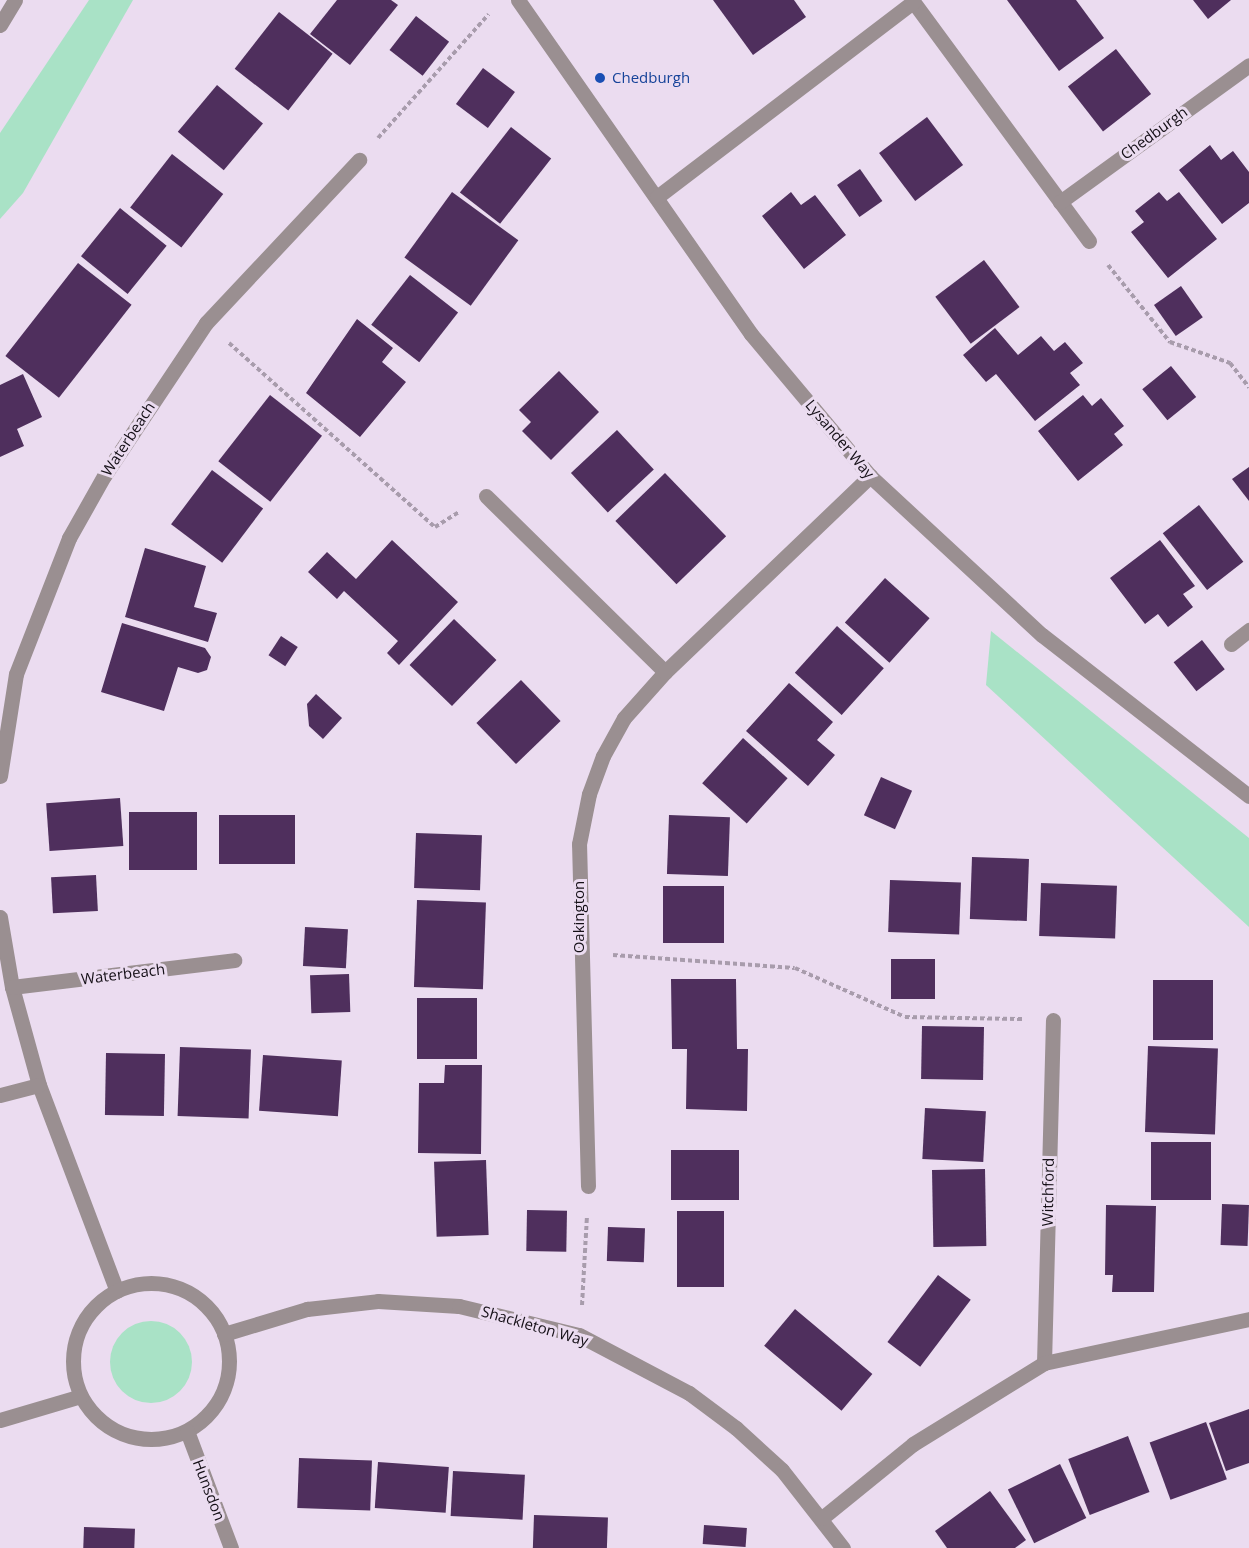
<!DOCTYPE html>
<html>
<head>
<meta charset="utf-8">
<style>
  body { margin:0 }
  #map { position:relative; width:1249px; height:1548px; overflow:hidden; background:#ebdcf0; font-family:"Open Sans",sans-serif }
  div>[style] { position:absolute }
  .green>* { inset:0; background:#a9e2c6 }
  .round { border-radius:50% }
  .building>* { inset:0; background:#4f2f5d; transform-origin:0 0 }
  .path>* { height:4px; margin-top:-2px; transform-origin:0; background:repeating-linear-gradient(90deg,#a89cac 0 4.5px,transparent 0 7.5px) }
  .minor>* { height:15px; margin:-7.5px; padding:0 7.5px; transform-origin:7.5px; border-radius:7.5px; background:#9a8f91 }
  .minor>.ring { margin:-7.5px; padding:0; box-sizing:content-box; background:none; border:15px solid #9a8f91; border-radius:50% }
  .dots>* { width:16px; height:16px; translate:-50% -50%; box-sizing:border-box; border:3px solid #ebdcf0; border-radius:50% }
  span { translate:-50% -50%; white-space:nowrap; text-align:center; line-height:1.15; -webkit-text-stroke:6px #ebdcf0; paint-order:stroke }
  .transit-label { font-size:15px; color:#164399 }
  .left { translate:0 -50%; text-align:left }
  .street-label { font-size:15px; color:#140f16 }
</style>
</head>
<body>
<div id="map">
  <div class="green">
    <i style="clip-path:polygon(89px 0,133px 0,23px 193px,0 219px,0 133px)"></i>
    <i style="clip-path:polygon(991px 631px,1249px 838px,1249px 927px,986px 685px)"></i>
    <i class="round" style="left:110px;top:1321px;width:82px;height:82px"></i>
  </div>
  <div class="building">
    <i style="clip-path:polygon(337px 0,391px 0,398px 5px,350px 65px,310px 34px)"></i>
    <i style="clip-path:polygon(713px 0,794px 0,806px 17px,753px 55px)"></i>
    <i style="clip-path:polygon(1007px 0,1076px 0,1104px 38px,1059px 71px)"></i>
    <i style="clip-path:polygon(1193px 0,1231px 0,1208px 19px)"></i>
    <i style="left:279px;top:12px;width:68px;height:72px;rotate:38deg"></i>
    <i style="left:416px;top:16px;width:42px;height:43px;rotate:38deg"></i>
    <i style="left:1116px;top:49px;width:57px;height:61px;rotate:52deg"></i>
    <i style="left:483px;top:68px;width:40px;height:45px;rotate:37deg"></i>
    <i style="left:217px;top:85px;width:60px;height:61px;rotate:40deg"></i>
    <i style="left:927px;top:117px;width:60px;height:60px;rotate:53deg"></i>
    <i style="left:511px;top:127px;width:51px;height:83px;rotate:38deg"></i>
    <i style="clip-path:polygon(1210px 145px,1221px 160px,1233px 151px,1249px 172px,1249px 203px,1222px 224px,1179px 170px)"></i>
    <i style="left:172px;top:154px;width:65px;height:68px;rotate:38deg"></i>
    <i style="left:860px;top:169px;width:39px;height:28px;rotate:55deg"></i>
    <i style="left:452px;top:192px;width:82px;height:81px;rotate:36deg"></i>
    <i style="clip-path:polygon(791px 192px,801px 205px,815px 195px,846px 235px,804px 269px,762px 216px)"></i>
    <i style="clip-path:polygon(1159px 192px,1167px 201px,1179px 192px,1217px 239px,1168px 278px,1131px 232px,1144px 222px,1135px 211px)"></i>
    <i style="left:120px;top:208px;width:60px;height:62px;rotate:39deg"></i>
    <i style="left:984px;top:260px;width:59px;height:61px;rotate:53deg"></i>
    <i style="left:78px;top:263px;width:68px;height:118px;rotate:38deg"></i>
    <i style="left:410px;top:275px;width:61px;height:63px;rotate:38deg"></i>
    <i style="left:1181px;top:286px;width:38px;height:33px;rotate:55deg"></i>
    <i style="clip-path:polygon(357px 319px,393px 348px,382px 362px,406px 382px,360px 437px,306px 393px)"></i>
    <i style="clip-path:polygon(995px 328px,1018px 355px,1041px 336px,1054px 351px,1065px 342px,1083px 363px,1070px 373px,1080px 385px,1035px 421px,996px 374px,986px 382px,963px 355px)"></i>
    <i style="left:1171px;top:366px;width:40px;height:37px;rotate:51deg"></i>
    <i style="clip-path:polygon(559px 371px,599px 412px,551px 460px,522px 431px,531px 422px,519px 410px)"></i>
    <i style="clip-path:polygon(23px 374px,42px 417px,17px 429px,24px 446px,0 457px,0 385px)"></i>
    <i style="left:270px;top:395px;width:66px;height:84px;rotate:38deg"></i>
    <i style="clip-path:polygon(1083px 395px,1092px 406px,1101px 398px,1124px 426px,1114px 434px,1123px 445px,1078px 481px,1038px 431px)"></i>
    <i style="left:617px;top:430px;width:54px;height:63px;rotate:47deg"></i>
    <i style="clip-path:polygon(1249px 467px,1249px 501px,1232px 479px)"></i>
    <i style="left:212px;top:470px;width:64px;height:68px;rotate:37deg"></i>
    <i style="left:665px;top:473px;width:88px;height:69px;rotate:46deg"></i>
    <i style="left:1199px;top:505px;width:72px;height:46px;rotate:52deg"></i>
    <i style="clip-path:polygon(392px 540px,458px 602px,399px 665px,387px 653px,398px 641px,344px 591px,337px 599px,308px 572px,327px 552px,356px 579px)"></i>
    <i style="clip-path:polygon(1160px 540px,1195px 586px,1183px 594px,1193px 607px,1168px 627px,1158px 614px,1145px 624px,1110px 578px)"></i>
    <i style="clip-path:polygon(145px 548px,206px 566px,194px 607px,217px 613px,208px 642px,125px 617px)"></i>
    <i style="left:885px;top:578px;width:60px;height:60px;rotate:42deg"></i>
    <i style="left:454px;top:619px;width:59px;height:64px;rotate:44deg"></i>
    <i style="clip-path:polygon(122px 623px,205px 648px,211px 657px,207px 670px,198px 673px,178px 667px,164px 711px,101px 692px)"></i>
    <i style="left:837px;top:626px;width:63px;height:63px;rotate:42deg"></i>
    <i style="left:281px;top:636px;width:20px;height:23px;rotate:33deg"></i>
    <i style="left:1202px;top:640px;width:37px;height:36px;rotate:52deg"></i>
    <i style="left:521px;top:680px;width:57px;height:62px;rotate:46deg"></i>
    <i style="clip-path:polygon(789px 683px,833px 722px,817px 740px,835px 755px,808px 786px,746px 731px)"></i>
    <i style="clip-path:polygon(316px 694px,342px 718px,323px 739px,309px 726px,307px 704px)"></i>
    <i style="left:743px;top:738px;width:60px;height:61px;rotate:42deg"></i>
    <i style="left:881px;top:777px;width:34px;height:42px;rotate:24deg"></i>
    <i style="left:120px;top:798px;width:48px;height:74px;rotate:86deg"></i>
    <i style="left:129px;top:812px;width:68px;height:58px"></i>
    <i style="left:219px;top:815px;width:76px;height:49px"></i>
    <i style="left:669px;top:815px;width:61px;height:59px;rotate:2deg"></i>
    <i style="left:416px;top:833px;width:66px;height:55px;rotate:2deg"></i>
    <i style="left:972px;top:857px;width:57px;height:62px;rotate:2deg"></i>
    <i style="left:96px;top:875px;width:36px;height:45px;rotate:87deg"></i>
    <i style="left:890px;top:880px;width:71px;height:52px;rotate:2deg"></i>
    <i style="left:1041px;top:883px;width:76px;height:53px;rotate:2deg"></i>
    <i style="left:663px;top:886px;width:61px;height:57px"></i>
    <i style="left:417px;top:900px;width:69px;height:87px;rotate:2deg"></i>
    <i style="left:305px;top:927px;width:43px;height:39px;rotate:3deg"></i>
    <i style="left:891px;top:959px;width:44px;height:40px"></i>
    <i style="left:349px;top:974px;width:38px;height:39px;rotate:88deg"></i>
    <i style="clip-path:polygon(671px 979px,736px 979px,737px 1049px,748px 1049px,747px 1111px,686px 1109px,687px 1049px,672px 1049px)"></i>
    <i style="left:1153px;top:980px;width:60px;height:60px"></i>
    <i style="left:417px;top:998px;width:60px;height:61px"></i>
    <i style="left:922px;top:1026px;width:62px;height:53px;rotate:1deg"></i>
    <i style="left:1148px;top:1046px;width:70px;height:86px;rotate:2deg"></i>
    <i style="left:180px;top:1047px;width:71px;height:69px;rotate:2deg"></i>
    <i style="left:106px;top:1053px;width:59px;height:62px;rotate:1deg"></i>
    <i style="left:263px;top:1055px;width:79px;height:56px;rotate:4deg"></i>
    <i style="clip-path:polygon(445px 1065px,482px 1065px,481px 1154px,418px 1153px,419px 1083px,444px 1083px)"></i>
    <i style="left:925px;top:1108px;width:61px;height:51px;rotate:3deg"></i>
    <i style="left:1151px;top:1142px;width:60px;height:58px"></i>
    <i style="left:671px;top:1150px;width:68px;height:50px"></i>
    <i style="left:486px;top:1160px;width:75px;height:52px;rotate:88deg"></i>
    <i style="left:985px;top:1169px;width:77px;height:53px;rotate:89deg"></i>
    <i style="left:1222px;top:1204px;width:27px;height:41px;rotate:2deg"></i>
    <i style="clip-path:polygon(1106px 1205px,1156px 1206px,1154px 1292px,1112px 1292px,1113px 1275px,1105px 1275px)"></i>
    <i style="left:527px;top:1210px;width:40px;height:41px;rotate:1deg"></i>
    <i style="left:677px;top:1211px;width:47px;height:76px"></i>
    <i style="left:608px;top:1227px;width:37px;height:34px;rotate:2deg"></i>
    <i style="left:938px;top:1275px;width:41px;height:84px;rotate:37deg"></i>
    <i style="left:795px;top:1309px;width:101px;height:48px;rotate:40deg"></i>
    <i style="clip-path:polygon(1249px 1409px,1249px 1463px,1226px 1471px,1209px 1423px)"></i>
    <i style="left:1206px;top:1422px;width:61px;height:60px;rotate:70deg"></i>
    <i style="left:1128px;top:1436px;width:60px;height:64px;rotate:69deg"></i>
    <i style="left:299px;top:1458px;width:73px;height:50px;rotate:2deg"></i>
    <i style="left:378px;top:1462px;width:71px;height:46px;rotate:4deg"></i>
    <i style="left:1060px;top:1464px;width:60px;height:58px;rotate:64deg"></i>
    <i style="left:453px;top:1471px;width:72px;height:45px;rotate:3deg"></i>
    <i style="clip-path:polygon(990px 1491px,1026px 1540px,1015px 1548px,947px 1548px,935px 1531px)"></i>
    <i style="left:534px;top:1515px;width:74px;height:33px;rotate:2deg"></i>
    <i style="left:704px;top:1525px;width:43px;height:19px;rotate:4deg"></i>
    <i style="left:84px;top:1527px;width:51px;height:21px;rotate:2deg"></i>
  </div>
  <div class="path">
    <i style="left:378px;top:138px;width:166px;rotate:-48.2deg"></i>
    <i style="left:1108px;top:265px;width:99px;rotate:51.2deg"></i>
    <i style="left:1170px;top:342px;width:64px;rotate:19.3deg"></i>
    <i style="left:1230px;top:363px;width:31px;rotate:52deg"></i>
    <i style="left:229px;top:343px;width:276px;rotate:41.8deg"></i>
    <i style="left:435px;top:527px;width:28px;rotate:-32deg"></i>
    <i style="left:613px;top:955px;width:182px;rotate:4.1deg"></i>
    <i style="left:795px;top:968px;width:120px;rotate:24deg"></i>
    <i style="left:905px;top:1017px;width:118px;rotate:1deg"></i>
    <i style="left:582px;top:1305px;width:89px;rotate:-86.8deg"></i>
  </div>
  <div class="minor">
    <i style="left:518px;top:0;width:407px;rotate:55.1deg"></i>
    <i style="left:751px;top:334px;width:185px;rotate:50deg"></i>
    <i style="left:870px;top:476px;width:234px;rotate:42.8deg"></i>
    <i style="left:1042px;top:635px;width:262px;rotate:37.9deg"></i>
    <i style="left:912px;top:0;width:299px;rotate:53.7deg"></i>
    <i style="left:0;top:25px;width:29px;rotate:-59deg"></i>
    <i style="left:657px;top:197px;width:322px;rotate:-37.3deg"></i>
    <i style="left:1060px;top:202px;width:233px;rotate:-35.9deg"></i>
    <i style="left:486px;top:496px;width:251px;rotate:44.5deg"></i>
    <i style="left:1231px;top:644px;width:23px;rotate:-38deg"></i>
    <i style="left:0;top:776px;width:103px;rotate:-81.1deg"></i>
    <i style="left:16px;top:674px;width:146px;rotate:-68.7deg"></i>
    <i style="left:69px;top:538px;width:71px;rotate:-60.6deg"></i>
    <i style="left:104px;top:476px;width:184px;rotate:-56.3deg"></i>
    <i style="left:206px;top:323px;width:224px;rotate:-46.8deg"></i>
    <i style="left:0;top:917px;width:71px;rotate:80.3deg"></i>
    <i style="left:12px;top:987px;width:102px;rotate:74.6deg"></i>
    <i style="left:39px;top:1085px;width:220px;rotate:69.3deg"></i>
    <i style="left:12px;top:987px;width:224px;rotate:-6.9deg"></i>
    <i style="left:0;top:1095px;width:40px;rotate:-14.4deg"></i>
    <i style="left:588px;top:1186px;width:342px;rotate:-91.5deg"></i>
    <i style="left:579px;top:844px;width:51px;rotate:-78.7deg"></i>
    <i style="left:589px;top:794px;width:40px;rotate:-69.8deg"></i>
    <i style="left:603px;top:756px;width:43px;rotate:-61.1deg"></i>
    <i style="left:624px;top:718px;width:62px;rotate:-48.3deg"></i>
    <i style="left:665px;top:672px;width:284px;rotate:-43.7deg"></i>
    <i class="ring" style="left:73px;top:1283px;width:141px;height:141px"></i>
    <i style="left:224px;top:1334px;width:87px;rotate:-16.8deg"></i>
    <i style="left:307px;top:1309px;width:71px;rotate:-6.4deg"></i>
    <i style="left:378px;top:1301px;width:81px;rotate:3.5deg"></i>
    <i style="left:459px;top:1306px;width:123px;rotate:13.6deg"></i>
    <i style="left:579px;top:1335px;width:124px;rotate:27.8deg"></i>
    <i style="left:689px;top:1393px;width:59px;rotate:36.7deg"></i>
    <i style="left:736px;top:1428px;width:62px;rotate:42.4deg"></i>
    <i style="left:782px;top:1470px;width:99px;rotate:52deg"></i>
    <i style="left:1044px;top:1363px;width:343px;rotate:-88.5deg"></i>
    <i style="left:0;top:1420px;width:84px;rotate:-16.5deg"></i>
    <i style="left:187px;top:1431px;width:125px;rotate:69.4deg"></i>
    <i style="left:822px;top:1518px;width:117px;rotate:-39.1deg"></i>
    <i style="left:913px;top:1444px;width:154px;rotate:-31.7deg"></i>
    <i style="left:1044px;top:1363px;width:210px;rotate:-12.1deg"></i>
  </div>
  <div class="dots">
    <i style="left:600px;top:78px;background:#1a4fb4"></i>
  </div>
  <div class="transit-label">
    <span class="left" style="left:612px;top:78px">Chedburgh</span>
  </div>
  <div class="street-label">
    <span style="left:1154px;top:133px;rotate:-36deg">Chedburgh</span>
    <span style="left:128px;top:439px;rotate:-57deg">Waterbeach</span>
    <span style="left:840px;top:439px;rotate:50deg">Lysander Way</span>
    <span style="left:579px;top:917px;rotate:-90deg">Oakington</span>
    <span style="left:123px;top:974px;rotate:-7deg">Waterbeach</span>
    <span style="left:1048px;top:1192px;rotate:-89deg">Witchford</span>
    <span style="left:535px;top:1326px;rotate:16deg">Shackleton Way</span>
    <span style="left:209px;top:1490px;rotate:69deg">Hunsdon</span>
  </div>
</div>
</body>
</html>
